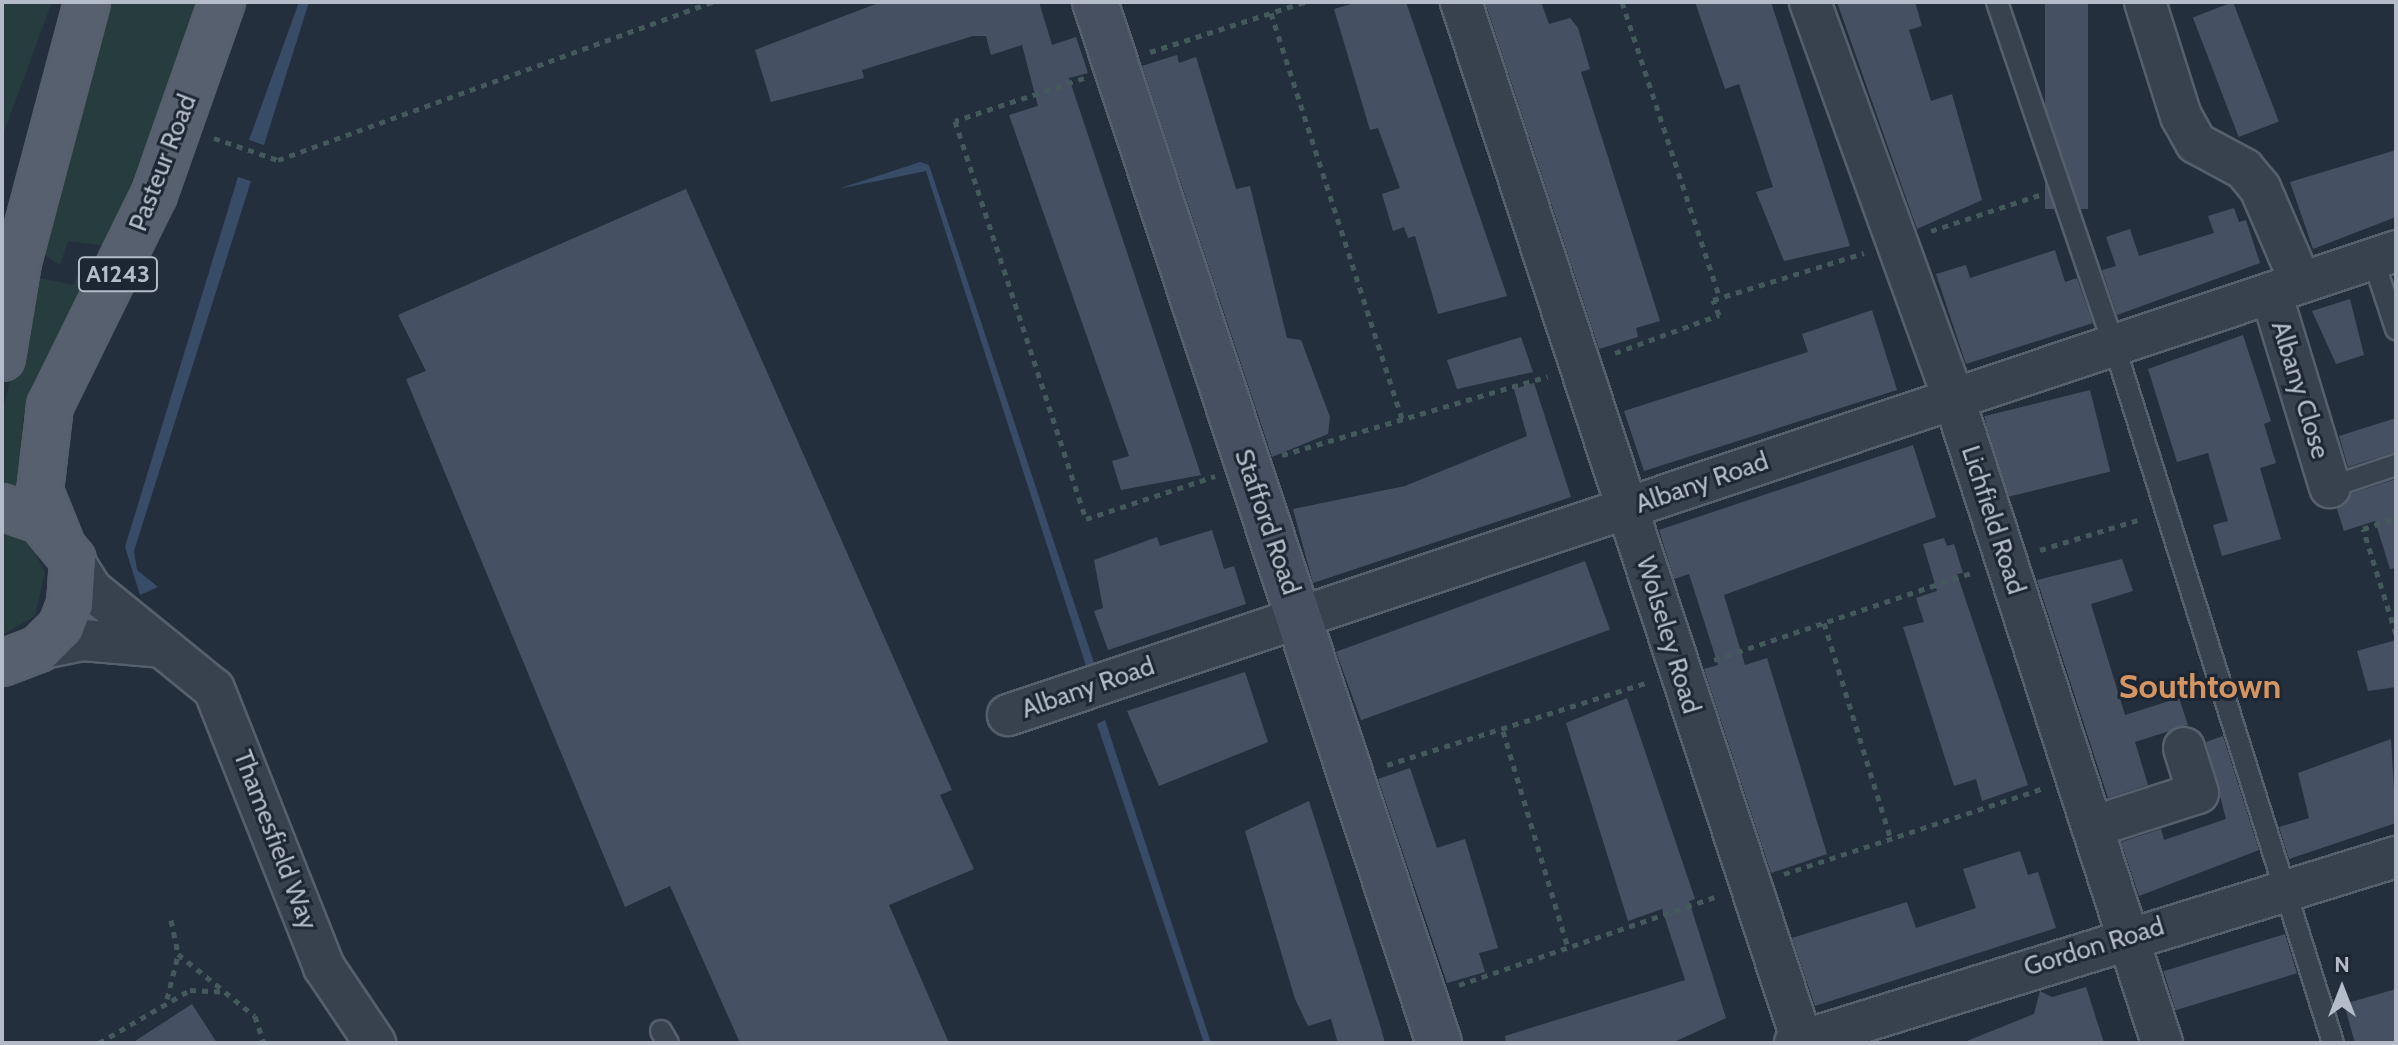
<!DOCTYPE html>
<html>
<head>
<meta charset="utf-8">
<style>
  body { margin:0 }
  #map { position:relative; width:2398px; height:1045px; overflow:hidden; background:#242f3e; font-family:Cabin,sans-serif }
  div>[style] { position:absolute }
  .green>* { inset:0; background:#263c3f }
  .water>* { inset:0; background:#394c67 }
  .building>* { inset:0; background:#455162; transform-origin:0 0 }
  .path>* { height:5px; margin-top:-2.5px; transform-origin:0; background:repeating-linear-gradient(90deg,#44595c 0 6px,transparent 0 12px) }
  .roads { filter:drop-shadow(2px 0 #565f6c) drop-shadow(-2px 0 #565f6c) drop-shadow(0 2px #565f6c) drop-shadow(0 -2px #565f6c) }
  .lane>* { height:20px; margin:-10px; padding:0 10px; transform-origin:10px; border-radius:10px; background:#38414e }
  .street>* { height:40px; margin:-20px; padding:0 20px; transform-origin:20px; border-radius:20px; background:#38414e }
  .secondary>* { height:44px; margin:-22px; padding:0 22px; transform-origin:22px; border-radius:22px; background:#465061 }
  .primary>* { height:44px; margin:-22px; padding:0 22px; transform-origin:22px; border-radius:22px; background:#56606e }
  span { translate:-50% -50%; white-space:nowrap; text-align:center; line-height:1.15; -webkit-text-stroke:6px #1d2633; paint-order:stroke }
  .shield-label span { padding:2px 6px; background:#1d2633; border:2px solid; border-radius:6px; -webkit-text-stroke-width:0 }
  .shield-label { font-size:24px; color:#b4bcc9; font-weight:700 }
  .street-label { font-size:26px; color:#b4bcc9 }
  .district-label { font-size:34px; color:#d59563; font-weight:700 }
  .frame { position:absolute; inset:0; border:4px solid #b4bcc9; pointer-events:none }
  .north { position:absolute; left:2302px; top:949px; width:80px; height:80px; -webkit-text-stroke:6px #1d2633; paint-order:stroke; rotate:0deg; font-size:22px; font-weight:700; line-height:32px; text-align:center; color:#b4bcc9 }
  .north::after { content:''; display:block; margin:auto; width:28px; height:36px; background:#b4bcc9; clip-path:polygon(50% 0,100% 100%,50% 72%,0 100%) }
</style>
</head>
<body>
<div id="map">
  <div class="green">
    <i style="clip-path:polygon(2px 2px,52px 2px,2px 137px)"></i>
    <i style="clip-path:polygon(109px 2px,202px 2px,107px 246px,68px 241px,60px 265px,40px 252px)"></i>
    <i style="clip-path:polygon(81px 262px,99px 274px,23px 417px,17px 495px,2px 493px,2px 415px,34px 277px,74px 285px)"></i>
    <i style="clip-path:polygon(2px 530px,32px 546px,45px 573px,35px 616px,2px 635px)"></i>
  </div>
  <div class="water">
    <i style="clip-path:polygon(299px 2px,309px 2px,264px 145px,249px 140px)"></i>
    <i style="clip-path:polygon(920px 162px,929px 165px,1097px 672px,1089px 675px,926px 171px,838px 189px)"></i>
    <i style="clip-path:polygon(238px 177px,251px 181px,134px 551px,137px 570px,158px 587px,140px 595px,125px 547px)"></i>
    <i style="clip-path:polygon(1105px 720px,1211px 1043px,1204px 1043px,1097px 724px)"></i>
  </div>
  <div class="building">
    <i style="clip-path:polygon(881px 2px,1039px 2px,1052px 45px,1076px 37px,1088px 73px,1069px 78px,1201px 475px,1121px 490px,1112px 461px,1129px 456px,1009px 115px,1038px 106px,1022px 45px,991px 55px,986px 36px,973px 36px,862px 70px,864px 78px,771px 102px,755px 50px)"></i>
    <i style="clip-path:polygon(1358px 2px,1406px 2px,1507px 296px,1438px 314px,1415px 236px,1408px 238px,1404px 227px,1393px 231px,1382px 194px,1400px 188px,1378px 128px,1370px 130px,1334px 9px)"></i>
    <i style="clip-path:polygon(1485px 2px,1541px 2px,1549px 24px,1570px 18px,1578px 28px,1590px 69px,1581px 72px,1660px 321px,1636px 328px,1638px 337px,1599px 349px)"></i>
    <i style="clip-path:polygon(1695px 2px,1771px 2px,1850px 246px,1784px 261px,1756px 192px,1773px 187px,1739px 84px,1725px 89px)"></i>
    <i style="clip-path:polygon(1837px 2px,1915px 2px,1922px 26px,1909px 30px,1931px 101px,1952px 94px,1982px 200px,1917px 229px)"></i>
    <i style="left:2045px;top:2px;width:43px;height:207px"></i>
    <i style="left:2233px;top:2px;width:128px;height:43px;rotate:69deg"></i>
    <i style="clip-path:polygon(1177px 55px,1179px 63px,1196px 57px,1236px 189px,1250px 186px,1287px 338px,1301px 340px,1330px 417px,1328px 434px,1272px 457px,1142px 66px)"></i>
    <i style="clip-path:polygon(2396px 150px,2396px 217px,2313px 249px,2290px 182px)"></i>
    <i style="clip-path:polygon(686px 189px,952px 790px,940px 795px,974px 869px,889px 905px,949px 1043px,740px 1043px,670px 886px,625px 907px,406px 379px,426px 371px,398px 315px)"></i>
    <i style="clip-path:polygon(2234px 208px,2239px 222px,2246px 220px,2260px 263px,2117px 315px,2102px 270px,2116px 266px,2106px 237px,2130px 229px,2139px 256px,2214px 233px,2208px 216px)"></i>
    <i style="clip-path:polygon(2055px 250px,2065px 282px,2077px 278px,2093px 323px,1966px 364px,1936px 274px,1966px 265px,1970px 278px)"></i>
    <i style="clip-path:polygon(2350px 299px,2364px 355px,2336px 364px,2312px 311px)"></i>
    <i style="clip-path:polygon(1872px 310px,1897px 390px,1644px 471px,1624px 411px,1808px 352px,1802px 334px)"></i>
    <i style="clip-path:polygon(2243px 335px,2271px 421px,2264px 424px,2276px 463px,2260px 468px,2281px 539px,2222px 556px,2213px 525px,2228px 521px,2208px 453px,2177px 462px,2148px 369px)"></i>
    <i style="clip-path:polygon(1521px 337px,1533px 372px,1457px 389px,1447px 360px)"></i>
    <i style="clip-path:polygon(1534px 383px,1571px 497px,1313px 583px,1293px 509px,1405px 486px,1527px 436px,1514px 389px)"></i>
    <i style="left:2090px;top:390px;width:84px;height:109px;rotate:76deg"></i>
    <i style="clip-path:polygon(2396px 418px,2396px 452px,2348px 467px,2339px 436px)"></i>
    <i style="clip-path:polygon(1913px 445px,1936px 517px,1724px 595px,1745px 665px,1767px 658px,1827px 854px,1771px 873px,1704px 669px,1718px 665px,1689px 574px,1674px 579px,1659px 530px)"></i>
    <i style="clip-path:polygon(2396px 479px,2396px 568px,2390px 569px,2375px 521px,2344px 531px,2337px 509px,2352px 493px)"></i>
    <i style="clip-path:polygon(1212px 530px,1224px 569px,1234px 566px,1246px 604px,1108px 650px,1094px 611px,1103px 608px,1094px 560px,1157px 537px,1160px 546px)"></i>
    <i style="clip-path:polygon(1944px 538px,1947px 546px,1954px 544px,1963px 573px,1957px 574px,2028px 785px,1982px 801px,1976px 779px,1954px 786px,1903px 627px,1924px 622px,1916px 598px,1937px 591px,1923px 544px)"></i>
    <i style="clip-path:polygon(2122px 559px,2133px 591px,2091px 604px,2125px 715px,2179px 698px,2188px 725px,2135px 742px,2148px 785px,2108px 798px,2037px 580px)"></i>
    <i style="left:1585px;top:561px;width:73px;height:265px;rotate:70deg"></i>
    <i style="clip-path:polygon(2396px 640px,2396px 687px,2368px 691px,2357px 651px)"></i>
    <i style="clip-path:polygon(1245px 672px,1268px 742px,1159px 786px,1127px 711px)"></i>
    <i style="clip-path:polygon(1627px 698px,1695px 899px,1689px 901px,1726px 1018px,1672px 1043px,1506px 1043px,1505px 1036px,1685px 980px,1662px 909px,1628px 921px,1566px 723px)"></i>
    <i style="clip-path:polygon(2223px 736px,2259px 850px,2139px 896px,2121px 842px,2161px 829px,2164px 840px,2226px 819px,2206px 742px)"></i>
    <i style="clip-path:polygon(2391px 739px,2396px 823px,2289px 859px,2279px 827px,2309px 818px,2298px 773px)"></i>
    <i style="clip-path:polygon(1410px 768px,1437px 848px,1465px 839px,1498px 948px,1479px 953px,1485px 972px,1447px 983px,1378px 779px)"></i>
    <i style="clip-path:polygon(1309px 801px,1380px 1025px,1385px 1043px,1338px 1043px,1331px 1019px,1308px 1026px,1295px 999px,1245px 831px)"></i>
    <i style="clip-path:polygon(2020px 851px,2028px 875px,2038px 872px,2056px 928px,1815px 1006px,1792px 938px,1907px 902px,1916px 928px,1976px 908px,1963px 869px)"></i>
    <i style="left:2285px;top:934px;width:41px;height:127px;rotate:73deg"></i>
    <i style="clip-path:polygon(2086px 987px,2104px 1043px,1962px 1043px,2034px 1014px,2040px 991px,2052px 997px)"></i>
    <i style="clip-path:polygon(2396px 989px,2396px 1043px,2355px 1043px,2344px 1004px)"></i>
    <i style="clip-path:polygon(192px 1004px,217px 1043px,132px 1043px)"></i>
  </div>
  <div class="path">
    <i style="left:1622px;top:2px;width:312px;rotate:71.7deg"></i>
    <i style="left:1271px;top:13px;width:429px;rotate:72.1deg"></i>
    <i style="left:1150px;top:52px;width:163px;rotate:-17.9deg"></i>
    <i style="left:1084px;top:78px;width:136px;rotate:161.6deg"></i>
    <i style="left:955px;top:121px;width:419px;rotate:71.8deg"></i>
    <i style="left:1086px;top:519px;width:136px;rotate:-18.4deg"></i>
    <i style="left:214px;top:138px;width:68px;rotate:19deg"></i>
    <i style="left:278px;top:160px;width:463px;rotate:-20deg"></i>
    <i style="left:1931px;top:231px;width:114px;rotate:-18.4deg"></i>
    <i style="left:1615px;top:353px;width:111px;rotate:-20.1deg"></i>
    <i style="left:1719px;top:315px;width:16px;rotate:-112deg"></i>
    <i style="left:1713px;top:300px;width:158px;rotate:-17.3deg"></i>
    <i style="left:1282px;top:455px;width:277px;rotate:-16.5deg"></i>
    <i style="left:2040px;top:550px;width:106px;rotate:-17.1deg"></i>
    <i style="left:1824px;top:623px;width:226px;rotate:72.8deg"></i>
    <i style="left:2396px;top:634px;width:110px;rotate:-107.4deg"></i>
    <i style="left:2363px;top:529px;width:35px;rotate:-18deg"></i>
    <i style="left:1714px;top:660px;width:274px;rotate:-18.7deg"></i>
    <i style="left:1503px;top:731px;width:227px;rotate:73.3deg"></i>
    <i style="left:1387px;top:765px;width:274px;rotate:-17.6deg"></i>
    <i style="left:1784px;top:874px;width:274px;rotate:-18.3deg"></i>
    <i style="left:171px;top:920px;width:35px;rotate:78deg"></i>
    <i style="left:178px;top:954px;width:59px;rotate:38.8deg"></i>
    <i style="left:1459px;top:985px;width:274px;rotate:-19deg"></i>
    <i style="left:167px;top:999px;width:45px;rotate:-76deg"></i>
    <i style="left:99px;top:1043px;width:105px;rotate:-30.2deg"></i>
    <i style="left:190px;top:990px;width:35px;rotate:3deg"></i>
    <i style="left:225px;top:992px;width:38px;rotate:39deg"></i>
    <i style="left:255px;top:1016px;width:28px;rotate:72deg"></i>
  </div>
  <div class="roads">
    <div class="lane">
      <i style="left:1997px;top:2px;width:366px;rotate:71.2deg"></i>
      <i style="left:2115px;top:348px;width:728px;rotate:72.58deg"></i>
      <i style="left:2373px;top:259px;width:74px;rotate:71.8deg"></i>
      <i style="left:2330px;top:487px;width:70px;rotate:-18.4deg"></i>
      <i style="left:661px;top:1031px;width:14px;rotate:60deg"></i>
    </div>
    <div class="street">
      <i style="left:1461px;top:2px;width:1094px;rotate:71.83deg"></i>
      <i style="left:1810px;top:2px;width:422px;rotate:70.1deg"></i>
      <i style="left:1954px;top:399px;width:677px;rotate:72.1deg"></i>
      <i style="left:2145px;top:2px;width:120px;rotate:72.5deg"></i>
      <i style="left:2181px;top:116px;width:31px;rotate:61deg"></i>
      <i style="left:2196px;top:143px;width:55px;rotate:28.4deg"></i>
      <i style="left:2244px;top:169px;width:25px;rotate:50deg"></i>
      <i style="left:2260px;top:188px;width:103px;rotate:66.7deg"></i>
      <i style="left:2271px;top:293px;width:203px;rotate:73.1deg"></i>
      <i style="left:73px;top:560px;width:36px;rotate:58deg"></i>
      <i style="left:92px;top:590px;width:157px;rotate:39.1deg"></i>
      <i style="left:214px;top:689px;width:299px;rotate:68.4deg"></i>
      <i style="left:324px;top:967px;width:92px;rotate:56.1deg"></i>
      <i style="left:39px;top:649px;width:45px;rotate:-11.6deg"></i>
      <i style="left:83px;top:640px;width:78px;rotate:5.1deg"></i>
      <i style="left:1008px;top:715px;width:1464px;rotate:-18.48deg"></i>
      <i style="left:2092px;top:827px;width:111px;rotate:-17.8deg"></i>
      <i style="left:2198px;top:793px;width:47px;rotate:-107.3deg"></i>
      <i style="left:1795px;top:1043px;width:629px;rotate:-17.2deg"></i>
    </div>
    <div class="secondary">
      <i style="left:1095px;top:2px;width:1096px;rotate:71.71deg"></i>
    </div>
    <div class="primary">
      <i style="left:2px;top:358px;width:97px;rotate:-80.5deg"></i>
      <i style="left:18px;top:262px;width:269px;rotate:-75.1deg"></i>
      <i style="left:2px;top:507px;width:41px;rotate:19.7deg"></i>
      <i style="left:41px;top:521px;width:50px;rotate:50.6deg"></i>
      <i style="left:73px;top:560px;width:44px;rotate:93.9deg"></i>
      <i style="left:70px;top:604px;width:25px;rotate:111deg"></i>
      <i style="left:61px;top:627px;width:31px;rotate:135deg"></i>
      <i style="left:39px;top:649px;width:40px;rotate:159deg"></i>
      <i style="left:61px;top:543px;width:56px;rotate:-112deg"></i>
      <i style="left:40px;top:491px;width:86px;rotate:-83.3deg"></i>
      <i style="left:50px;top:406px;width:235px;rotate:-63.8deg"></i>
      <i style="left:154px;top:195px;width:205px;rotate:-70.6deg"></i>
    </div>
  </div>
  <div class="shield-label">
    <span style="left:118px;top:274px">A1243</span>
  </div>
  <div class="street-label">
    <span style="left:163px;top:163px;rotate:-69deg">Pasteur Road</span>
    <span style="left:2300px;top:390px;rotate:73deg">Albany Close</span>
    <span style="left:1702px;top:483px;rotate:-19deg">Albany Road</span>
    <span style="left:1993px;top:520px;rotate:72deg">Lichfield Road</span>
    <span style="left:1267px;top:522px;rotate:71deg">Stafford Road</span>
    <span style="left:1668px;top:635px;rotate:73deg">Wolseley Road</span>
    <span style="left:1088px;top:688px;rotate:-19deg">Albany Road</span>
    <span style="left:275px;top:840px;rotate:69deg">Thamesfield Way</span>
    <span style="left:2094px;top:947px;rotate:-17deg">Gordon Road</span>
  </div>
  <div class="district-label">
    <span style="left:2200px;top:687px">Southtown</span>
  </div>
  <div class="frame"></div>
  <div class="north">N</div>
</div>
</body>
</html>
